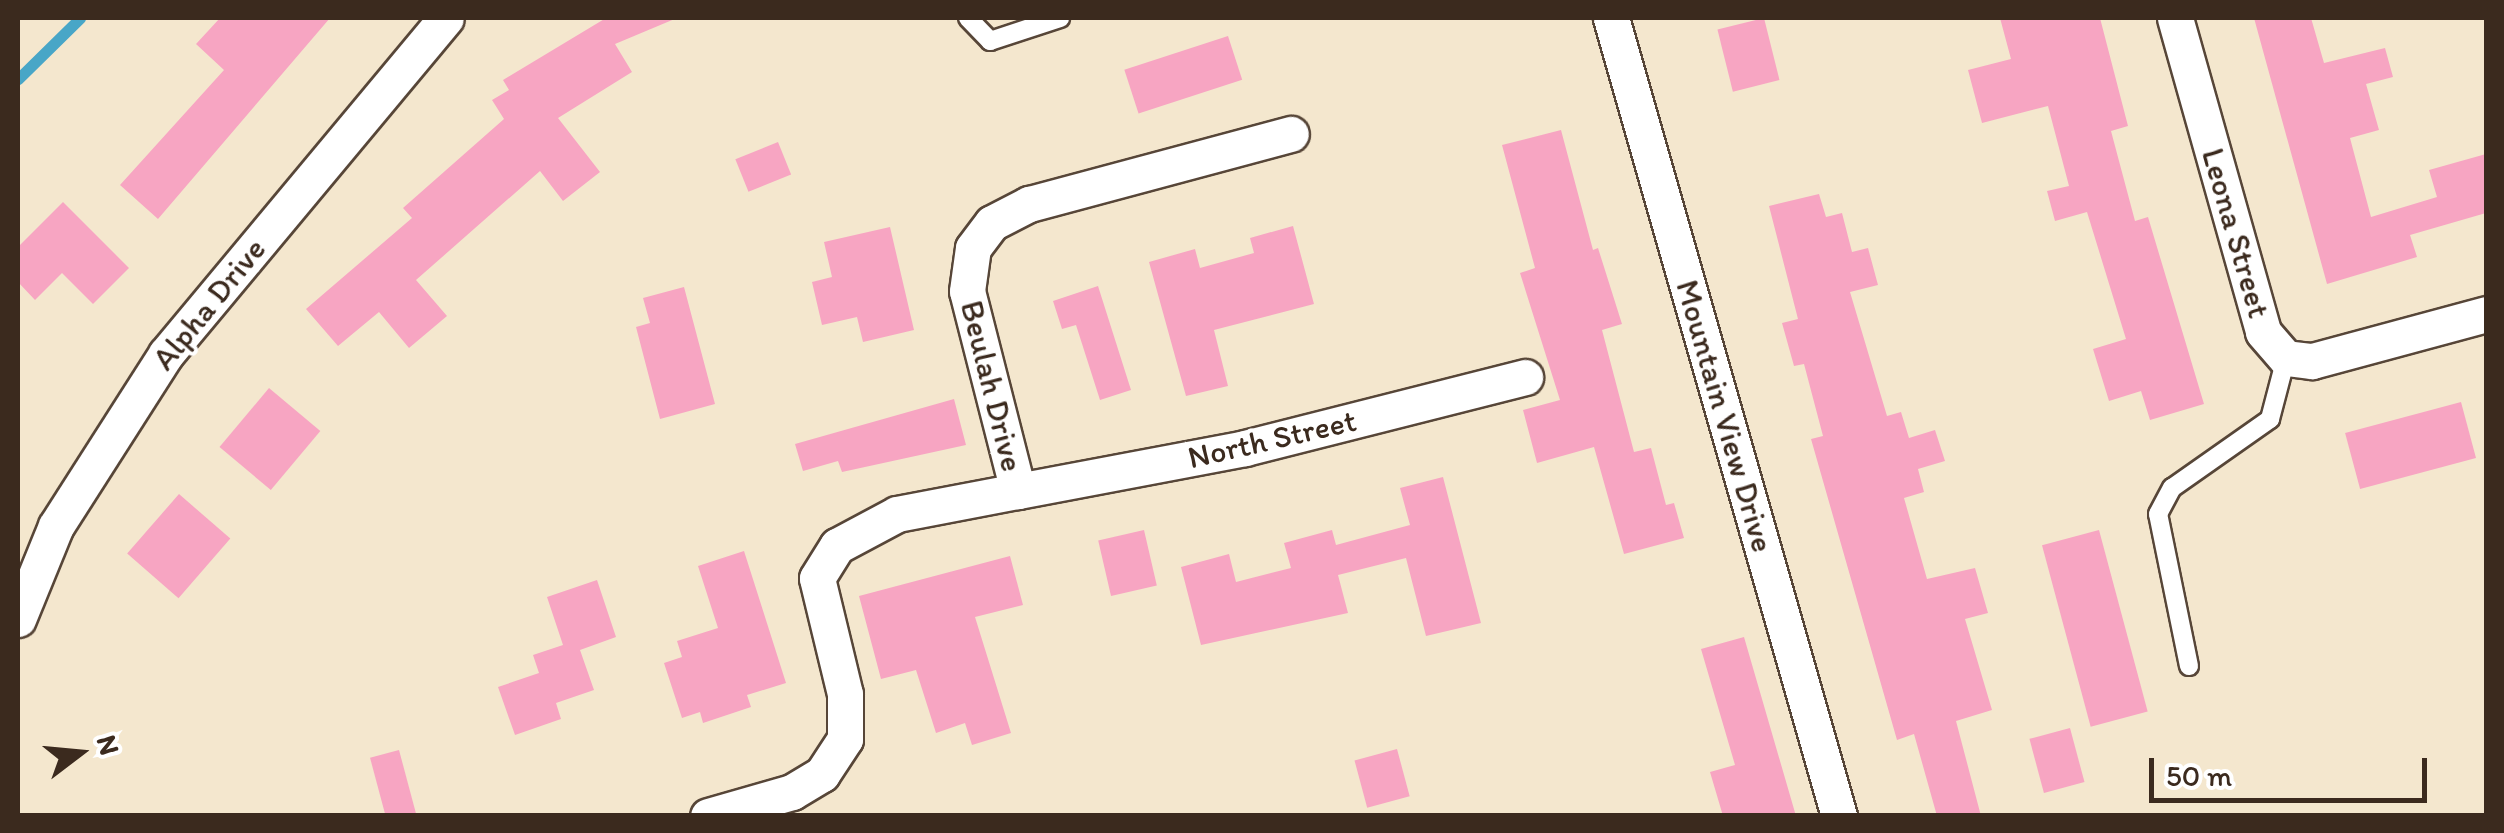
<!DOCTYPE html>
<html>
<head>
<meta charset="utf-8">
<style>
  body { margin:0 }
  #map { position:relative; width:2504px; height:833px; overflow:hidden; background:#f4e7ce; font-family:Itim,sans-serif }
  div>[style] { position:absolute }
  .stream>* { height:11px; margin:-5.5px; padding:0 5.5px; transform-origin:5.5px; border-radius:5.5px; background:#48a6c7 }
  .building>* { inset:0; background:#f7a5c2; transform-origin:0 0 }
  .roads { filter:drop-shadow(2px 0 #574638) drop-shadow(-2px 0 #574638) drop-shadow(0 2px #574638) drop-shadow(0 -2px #574638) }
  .service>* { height:18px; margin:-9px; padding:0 9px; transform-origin:9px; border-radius:9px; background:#fff }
  .minor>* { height:35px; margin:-17.5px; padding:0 17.5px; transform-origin:17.5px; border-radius:17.5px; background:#fff }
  span { translate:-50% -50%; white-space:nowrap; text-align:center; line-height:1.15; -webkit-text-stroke:8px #fff; paint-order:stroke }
  .street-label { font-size:32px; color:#3b2a1e }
  .frame { position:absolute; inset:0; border:20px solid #3b2a1e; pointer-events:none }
  .north { position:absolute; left:30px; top:703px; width:100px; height:100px; -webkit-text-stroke:8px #fff; paint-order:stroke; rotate:74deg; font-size:28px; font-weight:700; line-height:40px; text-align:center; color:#3b2a1e }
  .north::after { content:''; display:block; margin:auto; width:35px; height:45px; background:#3b2a1e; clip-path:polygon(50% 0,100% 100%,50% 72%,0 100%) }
  .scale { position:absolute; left:2149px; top:758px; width:278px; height:45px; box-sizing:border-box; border:5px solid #3b2a1e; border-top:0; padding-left:12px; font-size:30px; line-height:35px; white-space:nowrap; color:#3b2a1e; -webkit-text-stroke:8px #fff; paint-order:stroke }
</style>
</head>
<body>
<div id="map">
  <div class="stream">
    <i style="left:18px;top:79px;width:87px;rotate:-44.5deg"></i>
  </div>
  <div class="building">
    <i style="clip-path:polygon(220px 18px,330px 18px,158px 219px,120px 185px,224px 70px,196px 44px)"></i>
    <i style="clip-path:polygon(606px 18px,677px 18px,615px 44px,632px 72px,558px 118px,600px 172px,563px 201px,540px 171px,416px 280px,447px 316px,409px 348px,379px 312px,338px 346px,306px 309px,412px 218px,403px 208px,504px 119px,492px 100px,509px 90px,503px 80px)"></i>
    <i style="left:1764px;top:18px;width:64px;height:48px;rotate:76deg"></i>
    <i style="clip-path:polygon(2000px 18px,2100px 18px,2128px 126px,2111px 131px,2135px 221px,2148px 217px,2204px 404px,2150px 420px,2141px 391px,2109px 401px,2093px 349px,2126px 339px,2087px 212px,2055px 221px,2047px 191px,2069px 186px,2048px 106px,1982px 123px,1968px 70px,2011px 59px)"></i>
    <i style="clip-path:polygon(2254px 18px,2311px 18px,2324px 63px,2385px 48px,2393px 77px,2366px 84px,2379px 130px,2350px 138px,2371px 217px,2437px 197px,2429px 170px,2486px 154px,2486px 213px,2410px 235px,2417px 257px,2327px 284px)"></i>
    <i style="left:1228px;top:36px;width:46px;height:109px;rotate:72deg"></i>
    <i style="clip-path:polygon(1561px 130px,1593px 250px,1598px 248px,1622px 324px,1602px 330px,1634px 452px,1651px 448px,1666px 505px,1674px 503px,1684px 538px,1624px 554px,1594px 447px,1537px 463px,1523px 410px,1560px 400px,1520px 273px,1535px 268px,1502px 145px)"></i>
    <i style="left:778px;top:142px;width:35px;height:46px;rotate:68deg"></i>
    <i style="clip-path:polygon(1819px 194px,1826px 217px,1842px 213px,1852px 252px,1868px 248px,1878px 285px,1850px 292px,1887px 416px,1901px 412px,1909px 438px,1935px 430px,1945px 461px,1918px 469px,1924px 492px,1904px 498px,1927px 579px,1975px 568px,1988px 613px,1965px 619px,1992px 710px,1956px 721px,1981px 816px,1937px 816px,1914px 734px,1897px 740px,1811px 439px,1823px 436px,1804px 364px,1794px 366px,1782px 323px,1798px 319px,1769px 206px)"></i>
    <i style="clip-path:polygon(63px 202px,129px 268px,93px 304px,62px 273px,35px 300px,18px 282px,18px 247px)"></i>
    <i style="clip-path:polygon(1293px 226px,1314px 304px,1214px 330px,1228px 386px,1186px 396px,1149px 262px,1195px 249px,1200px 268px,1254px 253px,1250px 238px)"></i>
    <i style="clip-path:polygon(890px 227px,914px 330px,863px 342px,857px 317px,822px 325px,812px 282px,832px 277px,824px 242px)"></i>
    <i style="clip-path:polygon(1098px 286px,1131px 390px,1100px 400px,1076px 325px,1062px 329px,1053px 301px)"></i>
    <i style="clip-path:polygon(684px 287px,715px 404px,660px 419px,636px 327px,650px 323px,643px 298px)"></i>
    <i style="left:269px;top:388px;width:67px;height:77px;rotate:40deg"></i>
    <i style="clip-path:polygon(954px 399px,966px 445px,842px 472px,838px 461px,803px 471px,795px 444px)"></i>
    <i style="left:2461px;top:402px;width:58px;height:120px;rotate:75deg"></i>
    <i style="clip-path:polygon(1443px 477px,1481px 623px,1426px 636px,1406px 558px,1338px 575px,1348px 613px,1201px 645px,1181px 567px,1229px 554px,1236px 582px,1291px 568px,1284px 543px,1332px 530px,1336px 545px,1410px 525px,1400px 488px)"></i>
    <i style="left:179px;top:494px;width:68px;height:79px;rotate:41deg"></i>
    <i style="left:1144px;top:530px;width:57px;height:47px;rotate:77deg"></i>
    <i style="left:2099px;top:530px;width:188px;height:59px;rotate:75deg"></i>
    <i style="clip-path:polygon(744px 551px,786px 683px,747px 695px,751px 707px,703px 723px,700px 712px,682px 718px,664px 663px,682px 657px,677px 641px,718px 628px,698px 566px)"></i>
    <i style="clip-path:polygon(1010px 556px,1023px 605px,975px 617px,1011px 733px,972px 745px,965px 723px,936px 733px,916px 670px,881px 679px,859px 596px)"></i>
    <i style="clip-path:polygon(597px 580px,616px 637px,580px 650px,594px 690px,556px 703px,561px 719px,515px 735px,498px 687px,539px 673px,533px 655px,563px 645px,547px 597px)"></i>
    <i style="clip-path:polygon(1744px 637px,1796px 816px,1723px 816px,1710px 772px,1735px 765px,1701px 649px)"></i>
    <i style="left:2070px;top:728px;width:56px;height:42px;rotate:75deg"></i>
    <i style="left:1397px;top:749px;width:49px;height:44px;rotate:75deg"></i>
    <i style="left:399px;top:750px;width:68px;height:30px;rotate:75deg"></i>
  </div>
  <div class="roads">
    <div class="service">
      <i style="left:968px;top:18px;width:32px;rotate:46deg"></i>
      <i style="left:990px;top:41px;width:74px;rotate:-18.2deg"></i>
      <i style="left:2189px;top:666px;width:155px;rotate:-101.5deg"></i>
      <i style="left:2158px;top:514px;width:30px;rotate:-62deg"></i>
      <i style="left:2172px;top:488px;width:120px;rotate:-35.1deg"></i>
      <i style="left:2270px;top:419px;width:63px;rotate:-75.3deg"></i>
    </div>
    <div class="minor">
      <i style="left:1611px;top:18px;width:830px;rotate:74.05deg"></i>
      <i style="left:2175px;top:18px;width:326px;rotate:74.3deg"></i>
      <i style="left:2263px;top:332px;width:35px;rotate:49deg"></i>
      <i style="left:2286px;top:358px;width:26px;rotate:7deg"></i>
      <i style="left:2312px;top:361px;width:180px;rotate:-15.1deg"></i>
      <i style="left:1018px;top:491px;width:231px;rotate:-10.7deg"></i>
      <i style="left:1245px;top:448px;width:289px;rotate:-14.2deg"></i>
      <i style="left:18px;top:619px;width:100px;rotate:-67.8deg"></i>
      <i style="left:56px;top:526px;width:204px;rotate:-57.4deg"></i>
      <i style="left:166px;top:354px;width:437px;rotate:-50.2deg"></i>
      <i style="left:708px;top:816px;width:87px;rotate:-15.9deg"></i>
      <i style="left:792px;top:792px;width:35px;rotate:-31deg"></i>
      <i style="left:822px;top:774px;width:42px;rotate:-56.7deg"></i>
      <i style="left:845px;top:739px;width:45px;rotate:-90deg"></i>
      <i style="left:845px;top:694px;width:119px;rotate:-103.6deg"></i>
      <i style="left:817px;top:578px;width:38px;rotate:-58deg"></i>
      <i style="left:837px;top:546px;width:68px;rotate:-28.1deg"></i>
      <i style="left:897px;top:514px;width:123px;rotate:-10.8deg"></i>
      <i style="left:1018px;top:491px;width:206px;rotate:-104.3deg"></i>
      <i style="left:967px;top:291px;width:43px;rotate:-82.1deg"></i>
      <i style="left:973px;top:248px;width:31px;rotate:-53deg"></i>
      <i style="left:992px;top:223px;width:42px;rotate:-27.2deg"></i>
      <i style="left:1029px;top:204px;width:271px;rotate:-15deg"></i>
    </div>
  </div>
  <div class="street-label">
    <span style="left:2236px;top:233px;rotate:74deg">Leona Street</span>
    <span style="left:209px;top:304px;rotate:-51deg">Alpha Drive</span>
    <span style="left:992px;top:386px;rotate:76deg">Beulah Drive</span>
    <span style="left:1725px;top:416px;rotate:74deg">Mountain View Drive</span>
    <span style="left:1272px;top:439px;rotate:-13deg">North Street</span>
  </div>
  <div class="frame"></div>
  <div class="north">N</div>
  <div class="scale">50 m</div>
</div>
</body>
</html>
